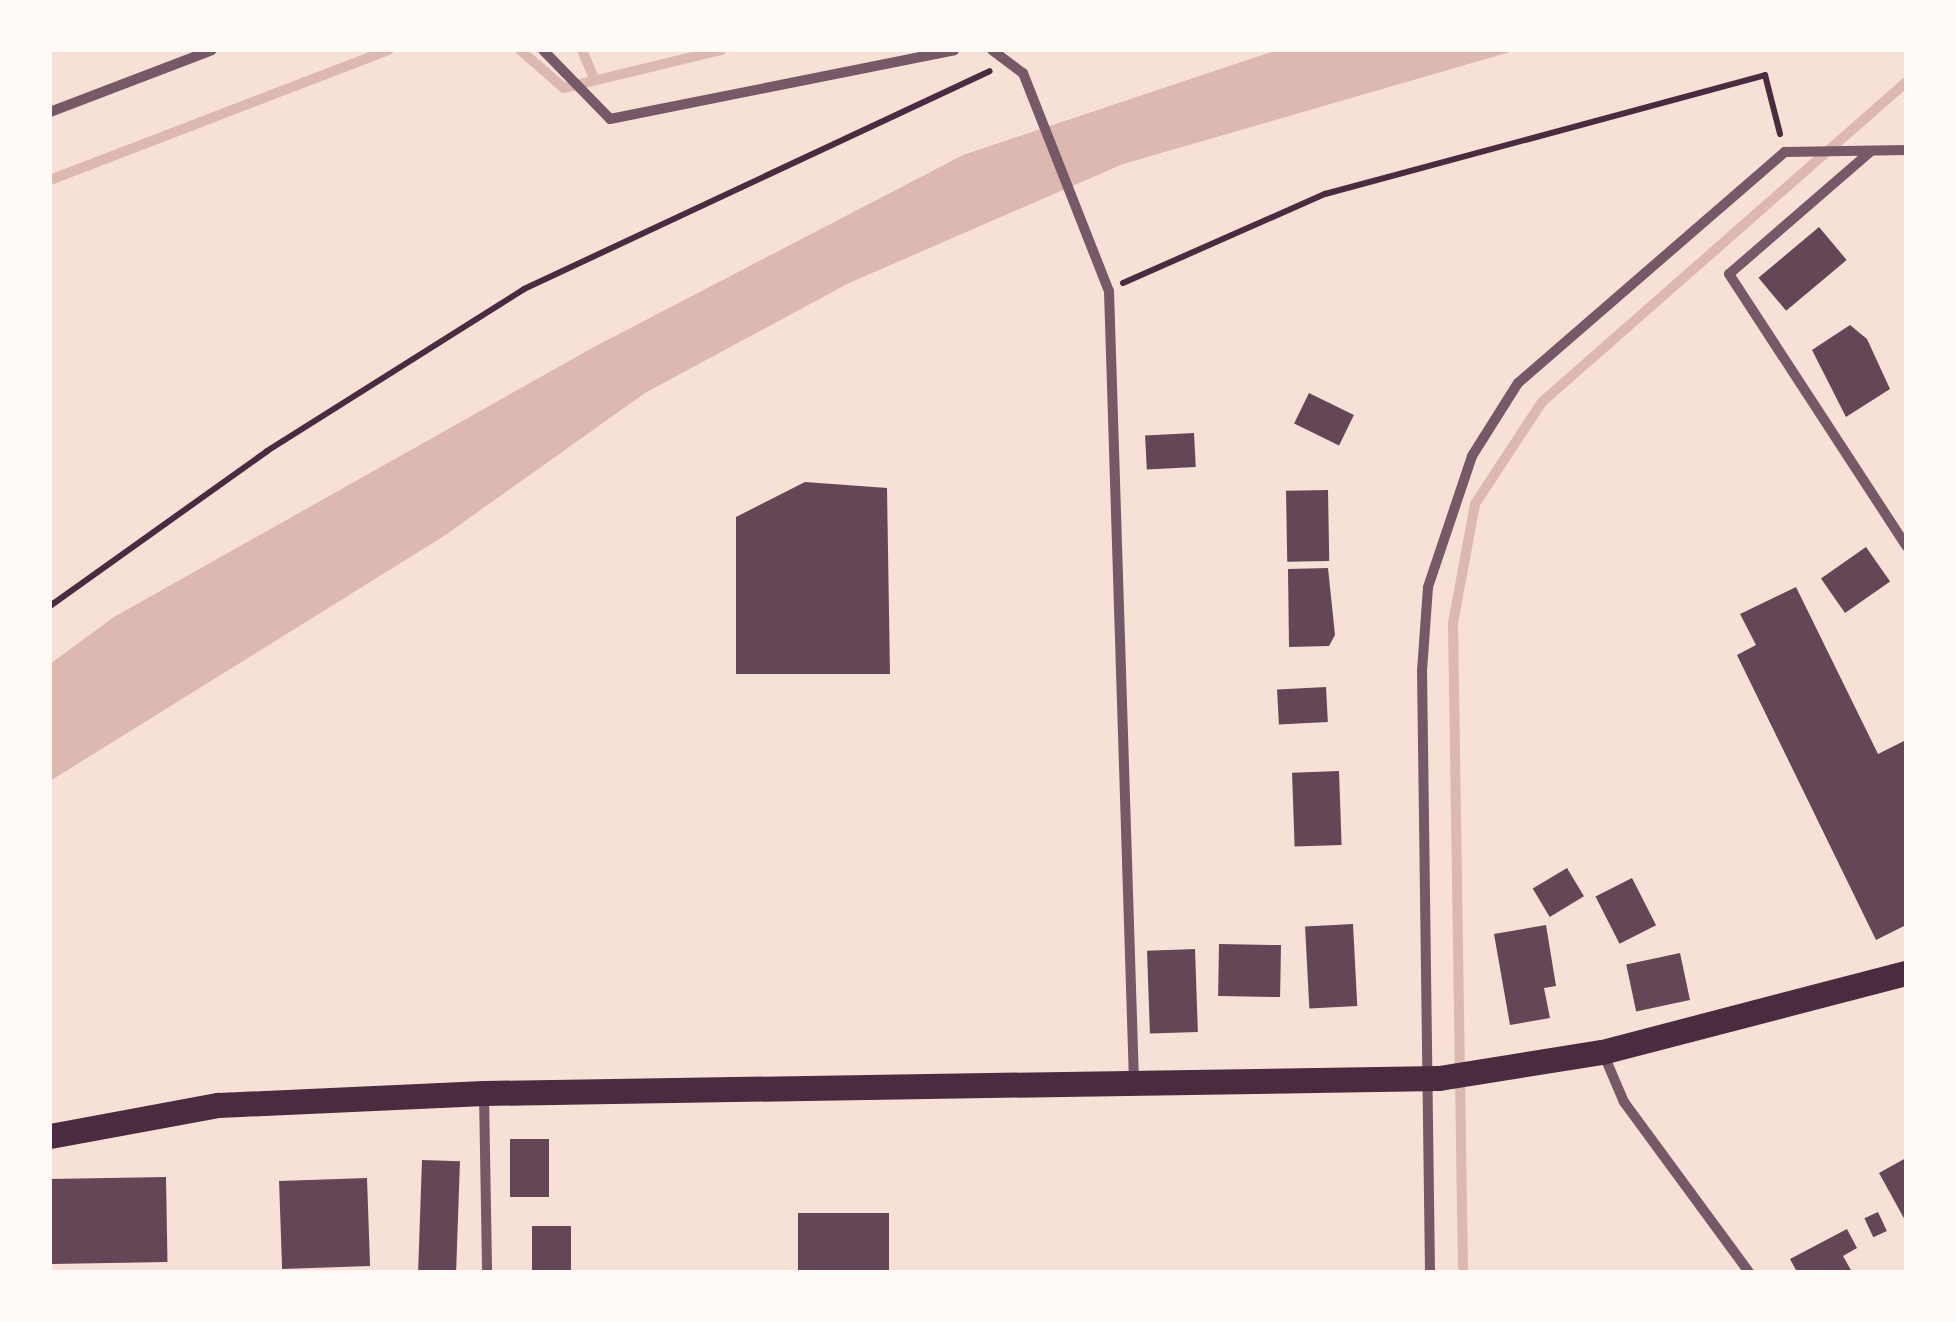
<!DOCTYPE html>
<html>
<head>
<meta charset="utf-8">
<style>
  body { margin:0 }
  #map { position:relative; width:1956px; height:1322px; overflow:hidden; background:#f7e1d7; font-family:"Sofia Sans Condensed",sans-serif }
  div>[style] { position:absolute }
  .water>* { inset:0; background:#dcb8b0 }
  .stream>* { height:10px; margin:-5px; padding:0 5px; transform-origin:5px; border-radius:5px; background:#dcb8b0 }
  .building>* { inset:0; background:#644757; transform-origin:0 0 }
  .path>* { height:6px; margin:-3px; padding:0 3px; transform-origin:3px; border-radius:3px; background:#4a2c40 }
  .minor>* { height:10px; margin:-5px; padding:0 5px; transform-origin:5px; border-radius:5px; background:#755966 }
  .primary>* { height:25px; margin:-12.5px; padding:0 12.5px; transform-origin:12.5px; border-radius:12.5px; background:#4a2c40 }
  span { translate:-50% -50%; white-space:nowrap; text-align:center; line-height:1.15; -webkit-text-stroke:9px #fffaf5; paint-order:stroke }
  .frame { position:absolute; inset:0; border:52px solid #fffaf5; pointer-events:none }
</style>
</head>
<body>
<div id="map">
  <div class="water">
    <i style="clip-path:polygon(1277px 50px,1517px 50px,1123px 164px,849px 283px,645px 393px,444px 536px,50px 781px,50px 664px,114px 617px,592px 348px,963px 155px)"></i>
  </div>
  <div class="stream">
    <i style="left:520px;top:50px;width:58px;rotate:40.8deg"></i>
    <i style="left:564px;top:88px;width:162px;rotate:-13.6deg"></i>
    <i style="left:582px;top:50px;width:28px;rotate:67deg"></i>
    <i style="left:50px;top:180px;width:363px;rotate:-21deg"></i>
    <i style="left:1463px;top:1272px;width:649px;rotate:-90.88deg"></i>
    <i style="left:1453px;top:623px;width:121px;rotate:-79.5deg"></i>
    <i style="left:1475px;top:504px;width:122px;rotate:-56.7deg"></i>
    <i style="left:1542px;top:402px;width:485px;rotate:-41.3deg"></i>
  </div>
  <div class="building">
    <i style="left:1819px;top:227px;width:43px;height:79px;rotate:50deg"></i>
    <i style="clip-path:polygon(1850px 325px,1867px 339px,1890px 389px,1846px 417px,1812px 350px)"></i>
    <i style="left:1309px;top:393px;width:50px;height:34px;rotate:26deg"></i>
    <i style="left:1194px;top:433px;width:34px;height:49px;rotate:87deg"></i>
    <i style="clip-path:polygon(805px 482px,887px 488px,890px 674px,736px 674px,736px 517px)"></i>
    <i style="left:1328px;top:490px;width:71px;height:42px;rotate:89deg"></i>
    <i style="left:1866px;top:547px;width:42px;height:55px;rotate:55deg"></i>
    <i style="clip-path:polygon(1328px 568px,1335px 635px,1329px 646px,1289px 647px,1288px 569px)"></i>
    <i style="clip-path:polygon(1796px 587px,1878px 754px,1906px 740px,1906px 925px,1876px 940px,1737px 655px,1756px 645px,1740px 614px)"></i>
    <i style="left:1326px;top:687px;width:35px;height:49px;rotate:87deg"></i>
    <i style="left:1339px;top:771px;width:74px;height:47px;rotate:88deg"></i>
    <i style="left:1567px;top:868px;width:33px;height:40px;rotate:59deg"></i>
    <i style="left:1632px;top:878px;width:53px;height:41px;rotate:63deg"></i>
    <i style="left:1353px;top:924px;width:82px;height:48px;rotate:87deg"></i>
    <i style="clip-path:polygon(1546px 925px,1556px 986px,1544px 988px,1550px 1018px,1510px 1025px,1494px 934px)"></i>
    <i style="left:1219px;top:944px;width:62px;height:52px;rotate:1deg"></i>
    <i style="left:1195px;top:949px;width:83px;height:48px;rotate:88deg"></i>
    <i style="left:1680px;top:953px;width:48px;height:55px;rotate:78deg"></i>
    <i style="left:549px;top:1139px;width:58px;height:39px;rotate:90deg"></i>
    <i style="clip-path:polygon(1906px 1158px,1906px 1222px,1879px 1173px)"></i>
    <i style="left:422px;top:1160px;width:38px;height:112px;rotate:2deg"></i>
    <i style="left:166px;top:1177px;width:85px;height:116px;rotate:89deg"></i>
    <i style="left:367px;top:1178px;width:88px;height:88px;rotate:88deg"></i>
    <i style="left:1878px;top:1212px;width:21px;height:15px;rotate:65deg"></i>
    <i style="left:889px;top:1213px;width:59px;height:91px;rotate:90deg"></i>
    <i style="left:571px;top:1226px;width:46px;height:39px;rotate:90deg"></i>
    <i style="clip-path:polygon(1847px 1229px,1857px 1248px,1843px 1256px,1852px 1272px,1797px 1272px,1790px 1259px)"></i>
  </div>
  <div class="path">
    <i style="left:1123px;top:283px;width:221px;rotate:-23.8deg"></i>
    <i style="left:1325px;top:194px;width:456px;rotate:-15.1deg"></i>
    <i style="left:1765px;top:75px;width:61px;rotate:75.7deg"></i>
    <i style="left:50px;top:606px;width:267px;rotate:-35.5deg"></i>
    <i style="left:267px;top:451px;width:304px;rotate:-32.2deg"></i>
    <i style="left:524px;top:289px;width:514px;rotate:-25.07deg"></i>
  </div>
  <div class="minor">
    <i style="left:543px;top:50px;width:96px;rotate:45.8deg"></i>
    <i style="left:610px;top:119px;width:351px;rotate:-11.3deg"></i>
    <i style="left:992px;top:50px;width:39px;rotate:37deg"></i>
    <i style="left:1023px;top:73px;width:234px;rotate:68.5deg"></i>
    <i style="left:1109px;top:291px;width:791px;rotate:88.19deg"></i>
    <i style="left:50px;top:112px;width:173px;rotate:-20.9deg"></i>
    <i style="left:1870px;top:152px;width:186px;rotate:139.1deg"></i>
    <i style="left:1729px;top:274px;width:325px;rotate:56.9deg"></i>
    <i style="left:1603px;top:1053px;width:53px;rotate:66.8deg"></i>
    <i style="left:1624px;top:1102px;width:211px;rotate:53.7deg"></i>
    <i style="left:484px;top:1094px;width:178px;rotate:89deg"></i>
    <i style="left:1430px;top:1272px;width:601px;rotate:-90.76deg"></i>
    <i style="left:1422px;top:671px;width:84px;rotate:-85.9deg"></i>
    <i style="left:1428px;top:587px;width:138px;rotate:-71.4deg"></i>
    <i style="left:1472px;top:456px;width:86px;rotate:-57.8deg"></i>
    <i style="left:1518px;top:383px;width:353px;rotate:-40.9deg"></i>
    <i style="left:1785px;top:152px;width:121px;rotate:-0.9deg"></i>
  </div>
  <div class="primary">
    <i style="left:50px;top:1136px;width:171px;rotate:-10.5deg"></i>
    <i style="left:218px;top:1105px;width:266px;rotate:-2.6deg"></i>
    <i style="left:484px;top:1093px;width:955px;rotate:-0.9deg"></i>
    <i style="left:1439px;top:1078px;width:165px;rotate:-9.1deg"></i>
    <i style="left:1602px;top:1052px;width:314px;rotate:-14.6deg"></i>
  </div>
  <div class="frame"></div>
</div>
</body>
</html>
